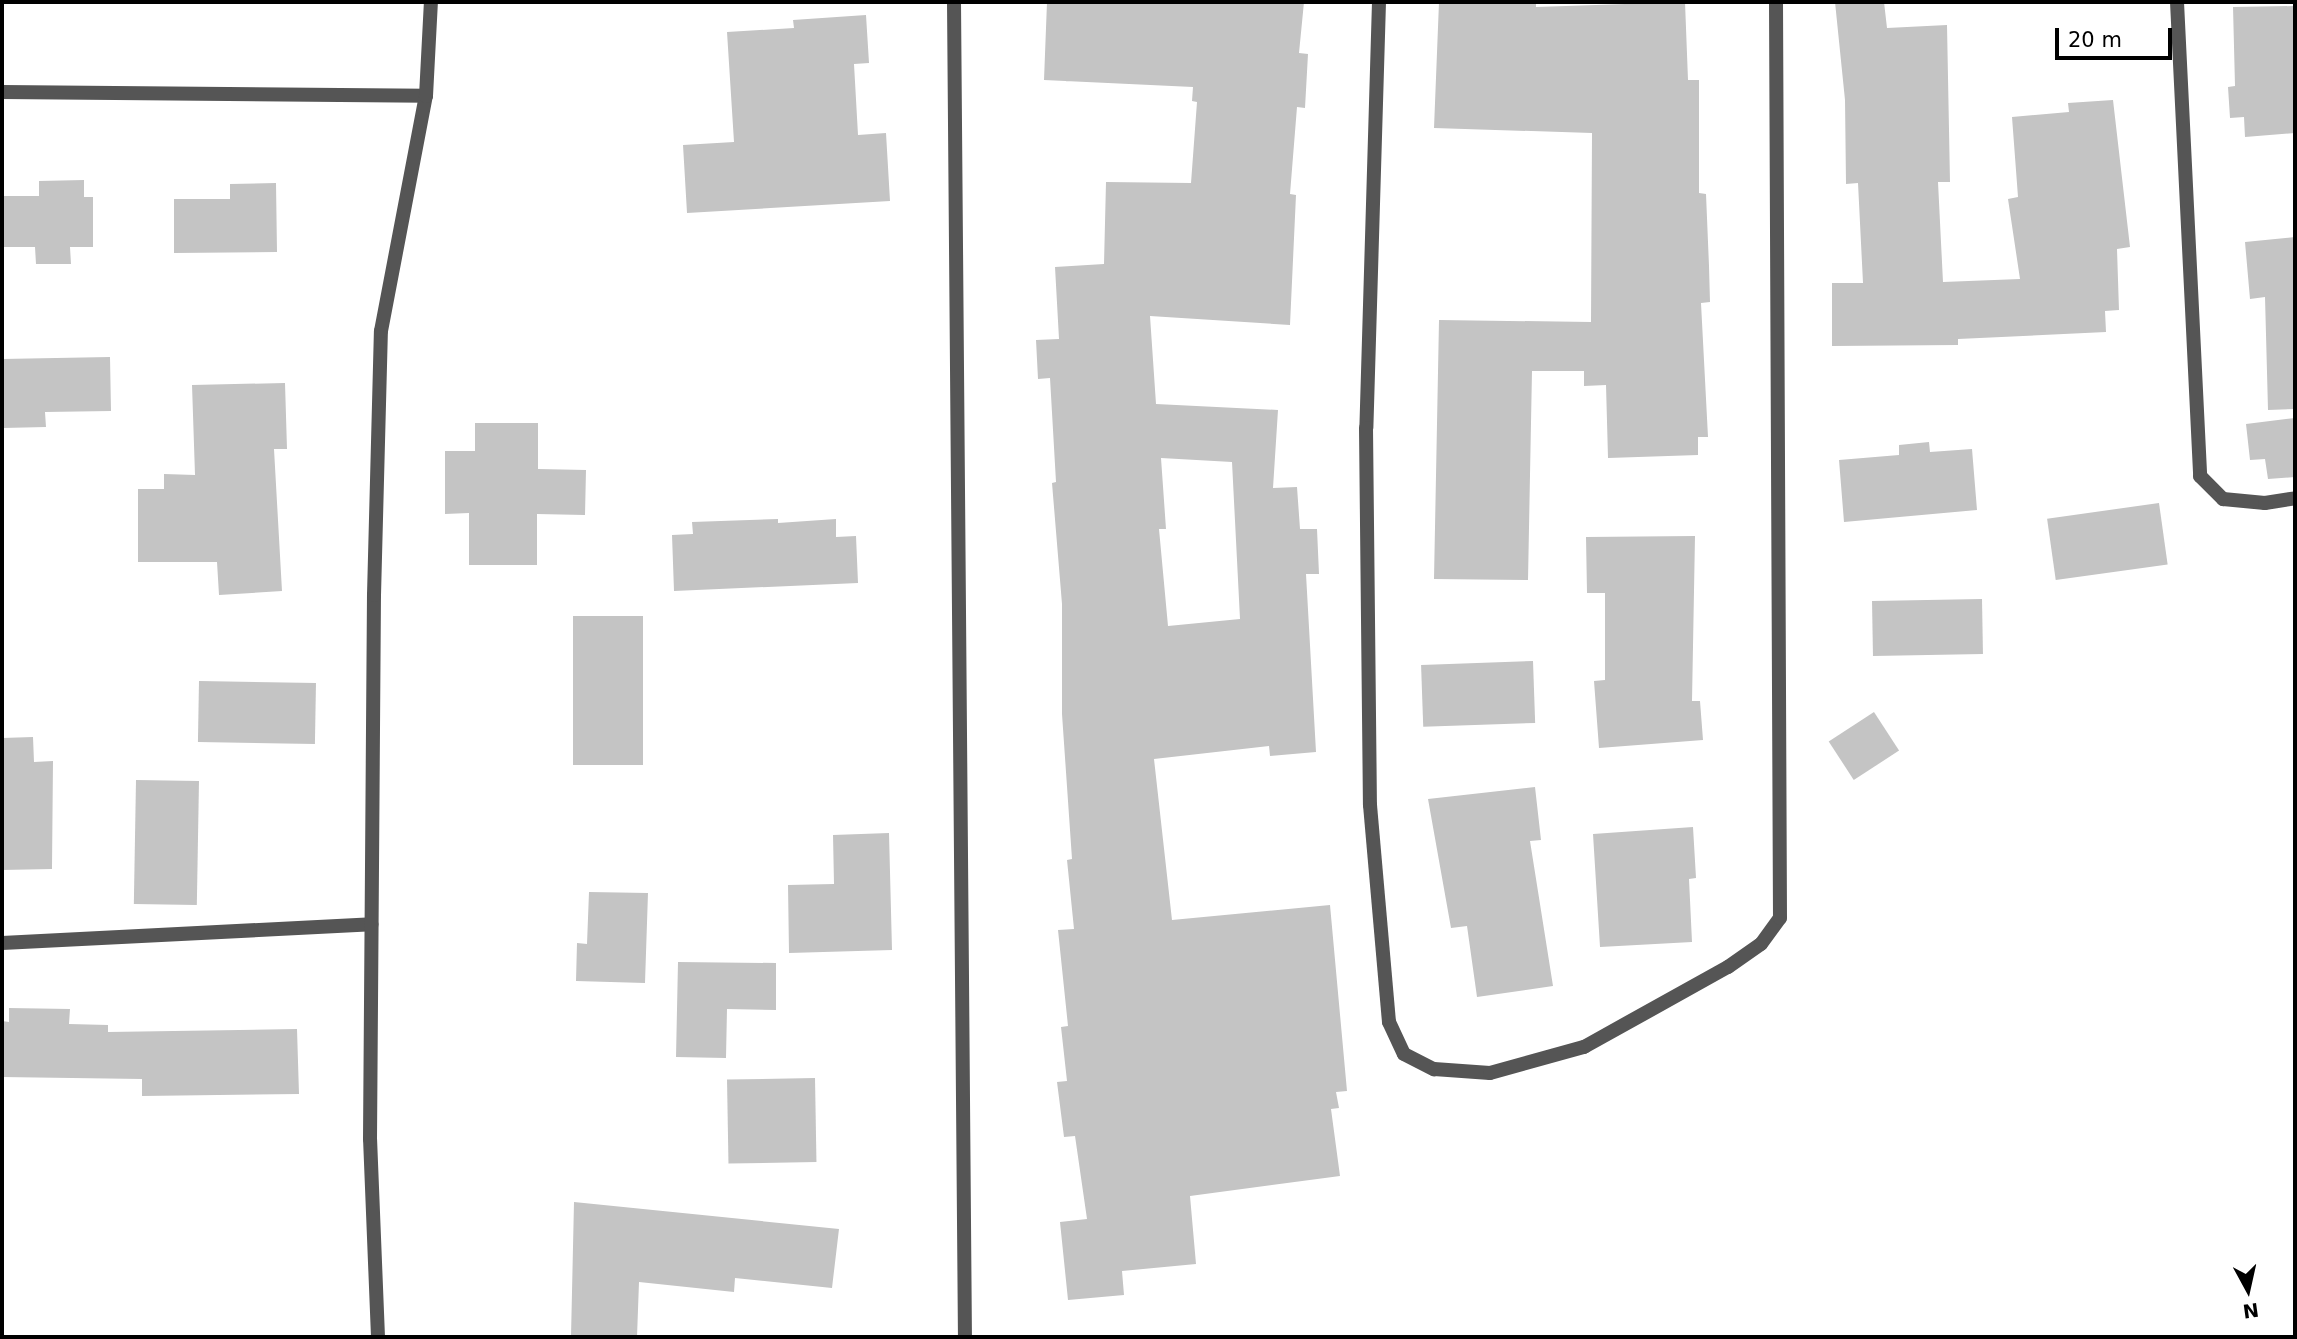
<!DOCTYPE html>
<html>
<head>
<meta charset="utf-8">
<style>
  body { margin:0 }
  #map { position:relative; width:2297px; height:1339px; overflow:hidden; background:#fff; font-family:"DejaVu Sans",sans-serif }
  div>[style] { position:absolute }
  .building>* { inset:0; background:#c4c4c4; transform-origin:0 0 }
  .minor>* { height:14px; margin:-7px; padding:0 7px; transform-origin:7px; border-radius:7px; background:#555 }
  span { translate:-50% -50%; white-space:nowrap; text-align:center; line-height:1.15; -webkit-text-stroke:6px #fff; paint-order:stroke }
  .frame { position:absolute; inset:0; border:4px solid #000; pointer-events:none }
  .north { position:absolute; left:2213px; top:1255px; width:70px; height:70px; -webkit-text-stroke:5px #fff; paint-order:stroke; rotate:172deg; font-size:19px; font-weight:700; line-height:28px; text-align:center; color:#000 }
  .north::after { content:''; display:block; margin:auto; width:24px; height:32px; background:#000; clip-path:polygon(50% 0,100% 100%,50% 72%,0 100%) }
  .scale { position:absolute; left:2055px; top:28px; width:117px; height:32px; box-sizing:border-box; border:4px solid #000; border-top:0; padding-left:9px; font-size:21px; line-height:24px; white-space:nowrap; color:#000; -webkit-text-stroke:5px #fff; paint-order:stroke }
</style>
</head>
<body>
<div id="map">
  <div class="building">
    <i style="clip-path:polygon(evenodd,1047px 2px,1304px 2px,1299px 53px,1308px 54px,1305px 108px,1297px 107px,1290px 194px,1296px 195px,1290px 325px,1150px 316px,1156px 404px,1278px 410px,1273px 488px,1297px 487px,1300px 529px,1317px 529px,1319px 574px,1306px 574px,1316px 752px,1270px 756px,1269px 746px,1154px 759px,1172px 920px,1330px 905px,1347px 1091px,1336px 1092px,1339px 1108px,1331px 1109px,1340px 1176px,1190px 1196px,1196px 1264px,1122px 1271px,1124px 1295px,1068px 1300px,1060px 1222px,1087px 1219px,1075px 1136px,1064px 1137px,1057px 1082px,1067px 1081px,1061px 1027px,1068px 1026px,1058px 930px,1074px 929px,1067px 860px,1072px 859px,1062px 714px,1062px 604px,1052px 483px,1056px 482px,1050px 378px,1038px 379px,1036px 340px,1059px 339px,1055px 267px,1104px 264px,1106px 182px,1191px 183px,1197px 102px,1192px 101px,1193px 87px,1044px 80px,1047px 2px,1161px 458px,1232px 462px,1240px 619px,1168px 626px,1159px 529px,1166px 529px,1161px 458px)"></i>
    <i style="clip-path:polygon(1439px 2px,1536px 2px,1536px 7px,1685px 2px,1688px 80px,1699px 80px,1699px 193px,1706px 194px,1709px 266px,1710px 302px,1701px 303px,1708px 437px,1698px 437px,1698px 455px,1608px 458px,1606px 385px,1584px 386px,1584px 371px,1532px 371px,1528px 580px,1434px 579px,1439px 320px,1591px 322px,1592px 133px,1434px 128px)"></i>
    <i style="clip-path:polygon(1835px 2px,1884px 2px,1887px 28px,1947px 25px,1950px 182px,1938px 182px,1943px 282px,2020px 279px,2008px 199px,2018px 197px,2012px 117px,2069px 112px,2068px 103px,2113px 100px,2130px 247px,2117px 249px,2119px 310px,2105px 311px,2106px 332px,1958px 339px,1958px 345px,1832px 346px,1832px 283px,1863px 283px,1858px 183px,1846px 184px,1845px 100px)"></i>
    <i style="clip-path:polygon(2295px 6px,2295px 133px,2245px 137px,2244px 117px,2230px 118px,2228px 87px,2235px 86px,2233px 7px)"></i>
    <i style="clip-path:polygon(866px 15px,869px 63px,854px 64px,858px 135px,886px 133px,890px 201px,687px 213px,683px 145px,734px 142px,727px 32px,794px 28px,793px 20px)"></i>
    <i style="clip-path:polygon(84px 180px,84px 197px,93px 197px,93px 247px,70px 247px,71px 264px,36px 264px,35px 247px,2px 247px,2px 196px,39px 196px,39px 181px)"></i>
    <i style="clip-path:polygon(276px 183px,277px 252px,174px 253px,174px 199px,230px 199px,230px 184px)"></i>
    <i style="clip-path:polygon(2295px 237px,2295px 409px,2268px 410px,2265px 297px,2250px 299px,2245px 242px)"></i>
    <i style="clip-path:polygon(110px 357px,111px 411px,45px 412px,46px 427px,3px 428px,2px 359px)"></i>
    <i style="clip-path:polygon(285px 383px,287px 449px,274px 449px,282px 591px,219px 595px,217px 562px,138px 562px,138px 489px,164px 489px,164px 474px,195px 475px,192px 385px)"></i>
    <i style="clip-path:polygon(2295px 418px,2295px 477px,2268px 479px,2265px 459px,2250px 460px,2246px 424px)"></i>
    <i style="clip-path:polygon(475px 423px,538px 423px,538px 469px,586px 470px,585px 515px,537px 514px,537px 565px,469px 565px,469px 513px,445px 514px,445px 451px,475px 451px)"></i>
    <i style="clip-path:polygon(1929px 442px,1930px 452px,1972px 449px,1977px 510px,1844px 522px,1839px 460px,1899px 455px,1899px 445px)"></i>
    <i style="left:2159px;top:503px;width:62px;height:113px;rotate:82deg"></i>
    <i style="clip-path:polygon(778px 519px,778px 523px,836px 519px,836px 537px,856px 536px,858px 583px,674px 591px,672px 535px,693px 534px,692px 522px)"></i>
    <i style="clip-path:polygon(1695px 536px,1692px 701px,1700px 701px,1703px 740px,1599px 748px,1594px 681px,1605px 680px,1605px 593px,1587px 593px,1586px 537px)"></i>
    <i style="left:1982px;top:599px;width:55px;height:110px;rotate:89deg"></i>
    <i style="left:573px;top:616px;width:70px;height:149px"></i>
    <i style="left:1533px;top:661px;width:62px;height:112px;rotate:88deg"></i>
    <i style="left:199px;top:681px;width:117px;height:61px;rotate:1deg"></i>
    <i style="left:1874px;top:712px;width:46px;height:54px;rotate:57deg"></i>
    <i style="clip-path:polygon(33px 737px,34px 762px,53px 761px,52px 869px,2px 870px,2px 738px)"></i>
    <i style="left:136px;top:780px;width:63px;height:124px;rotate:1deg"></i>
    <i style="clip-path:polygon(1535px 787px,1541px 840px,1530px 841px,1553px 986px,1477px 997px,1467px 926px,1451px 928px,1428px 799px)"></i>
    <i style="clip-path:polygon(1693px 827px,1696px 878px,1689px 879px,1692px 942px,1600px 947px,1593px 834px)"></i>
    <i style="clip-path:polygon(889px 833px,892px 950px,789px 953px,788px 885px,834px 884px,833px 835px)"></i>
    <i style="clip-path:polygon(589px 892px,648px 893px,645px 983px,576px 981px,577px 943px,587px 944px)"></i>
    <i style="clip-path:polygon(678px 962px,776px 963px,776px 1010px,727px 1009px,726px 1058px,676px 1057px)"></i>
    <i style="clip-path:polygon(9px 1008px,70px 1009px,69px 1024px,108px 1025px,108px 1032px,297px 1029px,299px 1094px,142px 1096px,142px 1079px,2px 1077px,2px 1021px,9px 1022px)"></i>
    <i style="left:815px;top:1078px;width:84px;height:88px;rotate:89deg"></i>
    <i style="clip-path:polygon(574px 1202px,839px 1229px,832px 1288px,735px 1278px,734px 1292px,639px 1282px,637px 1337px,571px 1337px)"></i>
  </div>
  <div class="minor">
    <i style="left:954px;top:2px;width:1335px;rotate:89.53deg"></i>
    <i style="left:1379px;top:2px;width:426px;rotate:91.7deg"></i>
    <i style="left:1366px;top:428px;width:377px;rotate:89.4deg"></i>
    <i style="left:1370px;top:805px;width:218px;rotate:85deg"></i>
    <i style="left:1389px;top:1022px;width:35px;rotate:65deg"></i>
    <i style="left:1404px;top:1054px;width:34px;rotate:27deg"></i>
    <i style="left:1434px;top:1069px;width:56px;rotate:4.1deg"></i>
    <i style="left:1490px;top:1073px;width:98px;rotate:-15.5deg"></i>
    <i style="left:1584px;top:1047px;width:165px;rotate:-29.1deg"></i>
    <i style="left:1728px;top:967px;width:40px;rotate:-34.9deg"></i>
    <i style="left:1761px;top:944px;width:32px;rotate:-54deg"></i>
    <i style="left:1780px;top:918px;width:916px;rotate:-90.25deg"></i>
    <i style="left:2177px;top:2px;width:475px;rotate:87.2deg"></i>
    <i style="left:2200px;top:476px;width:33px;rotate:45deg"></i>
    <i style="left:2223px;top:499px;width:42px;rotate:5.4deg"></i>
    <i style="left:2265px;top:503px;width:30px;rotate:-9deg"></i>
    <i style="left:2px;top:92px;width:424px;rotate:0.5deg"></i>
    <i style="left:2px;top:943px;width:370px;rotate:-2.9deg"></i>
    <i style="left:378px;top:1337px;width:198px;rotate:-92.3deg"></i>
    <i style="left:370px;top:1139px;width:544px;rotate:-89.58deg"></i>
    <i style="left:374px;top:595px;width:264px;rotate:-88.5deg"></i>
    <i style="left:381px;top:331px;width:239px;rotate:-79.2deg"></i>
    <i style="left:426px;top:96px;width:94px;rotate:-87deg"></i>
  </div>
  <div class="frame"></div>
  <div class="north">N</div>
  <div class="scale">20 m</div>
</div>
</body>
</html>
